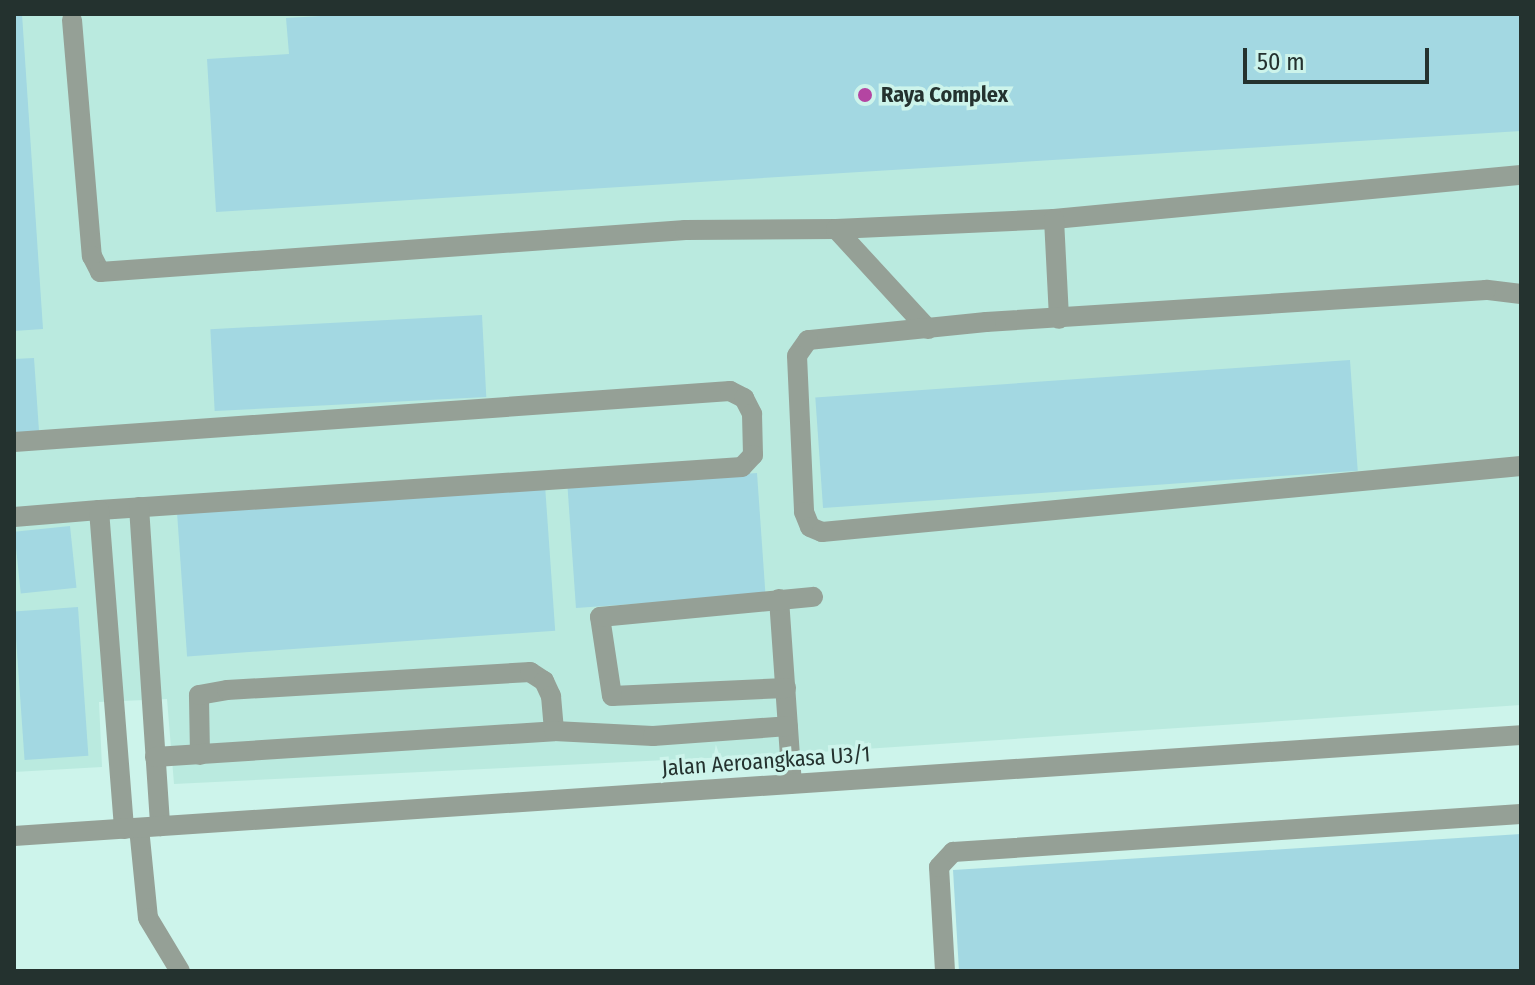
<!DOCTYPE html>
<html>
<head>
<meta charset="utf-8">
<style>
  body { margin:0 }
  #map { position:relative; width:1535px; height:985px; overflow:hidden; background:#cdf4eb; font-family:"Fira Sans Condensed",sans-serif }
  div>[style] { position:absolute }
  .built>* { inset:0; background:#baeadf }
  .building>* { inset:0; background:#a3d8e2; transform-origin:0 0 }
  .minor>* { height:20px; margin:-10px; padding:0 10px; transform-origin:10px; border-radius:10px; background:#95a096 }
  .dots>* { width:22px; height:22px; translate:-50% -50%; box-sizing:border-box; border:4px solid #cdf4eb; border-radius:50% }
  span { translate:-50% -50%; white-space:nowrap; text-align:center; line-height:1.15; -webkit-text-stroke:7px #cdf4eb; paint-order:stroke }
  .poi-label { font-size:22px; color:#24322f; font-weight:700 }
  .left { translate:0 -50%; text-align:left }
  .street-label { font-size:22px; color:#24322f }
  .frame { position:absolute; inset:0; border:16px solid #24322f; pointer-events:none }
  .scale { position:absolute; left:1243px; top:48px; width:186px; height:36px; box-sizing:border-box; border:4px solid #24322f; border-top:0; padding-left:10px; font-size:24px; line-height:28px; white-space:nowrap; color:#24322f; -webkit-text-stroke:6px #cdf4eb; paint-order:stroke }
</style>
</head>
<body>
<div id="map">
  <div class="built">
    <i style="clip-path:polygon(14px 14px,1521px 14px,1521px 705px,790px 754px,174px 784px,167px 699px,99px 702px,102px 767px,14px 772px)"></i>
  </div>
  <div class="building">
    <i style="clip-path:polygon(14px 14px,22px 14px,43px 329px,14px 331px)"></i>
    <i style="clip-path:polygon(356px 14px,1521px 14px,1521px 131px,216px 212px,207px 59px,289px 54px,286px 18px)"></i>
    <i style="left:482px;top:315px;width:82px;height:272px;rotate:87deg"></i>
    <i style="clip-path:polygon(34px 358px,39px 431px,14px 433px,14px 359px)"></i>
    <i style="left:1350px;top:360px;width:111px;height:536px;rotate:86deg"></i>
    <i style="left:757px;top:473px;width:122px;height:190px;rotate:86deg"></i>
    <i style="left:545px;top:485px;width:146px;height:369px;rotate:86deg"></i>
    <i style="left:70px;top:526px;width:62px;height:56px;rotate:84deg"></i>
    <i style="left:78px;top:607px;width:149px;height:64px;rotate:86deg"></i>
    <i style="clip-path:polygon(1521px 834px,1521px 971px,959px 971px,953px 870px)"></i>
  </div>
  <div class="minor">
    <i style="left:72px;top:20px;width:237px;rotate:85.2deg"></i>
    <i style="left:92px;top:256px;width:18px;rotate:63deg"></i>
    <i style="left:100px;top:272px;width:587px;rotate:-4.11deg"></i>
    <i style="left:685px;top:230px;width:151px;rotate:-0.4deg"></i>
    <i style="left:836px;top:229px;width:218px;rotate:-2.6deg"></i>
    <i style="left:1054px;top:219px;width:469px;rotate:-5.4deg"></i>
    <i style="left:1054px;top:219px;width:100px;rotate:87.1deg"></i>
    <i style="left:836px;top:229px;width:136px;rotate:47.4deg"></i>
    <i style="left:1521px;top:294px;width:35px;rotate:-173deg"></i>
    <i style="left:1486px;top:290px;width:501px;rotate:176.34deg"></i>
    <i style="left:986px;top:322px;width:179px;rotate:174.2deg"></i>
    <i style="left:808px;top:340px;width:19px;rotate:125deg"></i>
    <i style="left:797px;top:356px;width:156px;rotate:87.4deg"></i>
    <i style="left:804px;top:512px;width:16px;rotate:68deg"></i>
    <i style="left:810px;top:527px;width:13px;rotate:23deg"></i>
    <i style="left:822px;top:532px;width:702px;rotate:-5.39deg"></i>
    <i style="left:14px;top:442px;width:718px;rotate:-4.07deg"></i>
    <i style="left:730px;top:391px;width:16px;rotate:27deg"></i>
    <i style="left:744px;top:398px;width:18px;rotate:63deg"></i>
    <i style="left:752px;top:414px;width:41px;rotate:88.6deg"></i>
    <i style="left:753px;top:455px;width:16px;rotate:133deg"></i>
    <i style="left:742px;top:467px;width:644px;rotate:176.17deg"></i>
    <i style="left:139px;top:507px;width:320px;rotate:86.2deg"></i>
    <i style="left:14px;top:517px;width:85px;rotate:-4.7deg"></i>
    <i style="left:99px;top:510px;width:320px;rotate:85.5deg"></i>
    <i style="left:779px;top:599px;width:185px;rotate:86deg"></i>
    <i style="left:786px;top:688px;width:174px;rotate:177.4deg"></i>
    <i style="left:612px;top:696px;width:80px;rotate:-98.6deg"></i>
    <i style="left:600px;top:617px;width:214px;rotate:-5.4deg"></i>
    <i style="left:200px;top:755px;width:60px;rotate:-91deg"></i>
    <i style="left:199px;top:695px;width:28px;rotate:-10deg"></i>
    <i style="left:227px;top:690px;width:304px;rotate:-3.4deg"></i>
    <i style="left:530px;top:672px;width:17px;rotate:33deg"></i>
    <i style="left:544px;top:681px;width:17px;rotate:65deg"></i>
    <i style="left:551px;top:696px;width:35px;rotate:85deg"></i>
    <i style="left:155px;top:757px;width:400px;rotate:-3.7deg"></i>
    <i style="left:554px;top:731px;width:99px;rotate:2.9deg"></i>
    <i style="left:653px;top:736px;width:135px;rotate:-4.2deg"></i>
    <i style="left:139px;top:828px;width:90px;rotate:84.3deg"></i>
    <i style="left:148px;top:918px;width:62px;rotate:58.9deg"></i>
    <i style="left:14px;top:836px;width:1510px;rotate:-3.83deg"></i>
    <i style="left:945px;top:971px;width:104px;rotate:-93.3deg"></i>
    <i style="left:939px;top:867px;width:21px;rotate:-47deg"></i>
    <i style="left:953px;top:852px;width:569px;rotate:-3.83deg"></i>
  </div>
  <div class="dots">
    <i style="left:865px;top:95px;background:#b445a2"></i>
  </div>
  <div class="poi-label">
    <span class="left" style="left:881px;top:95px">Raya Complex</span>
  </div>
  <div class="street-label">
    <span style="left:766px;top:761px;rotate:-4deg">Jalan Aeroangkasa U3/1</span>
  </div>
  <div class="frame"></div>
  <div class="scale">50 m</div>
</div>
</body>
</html>
